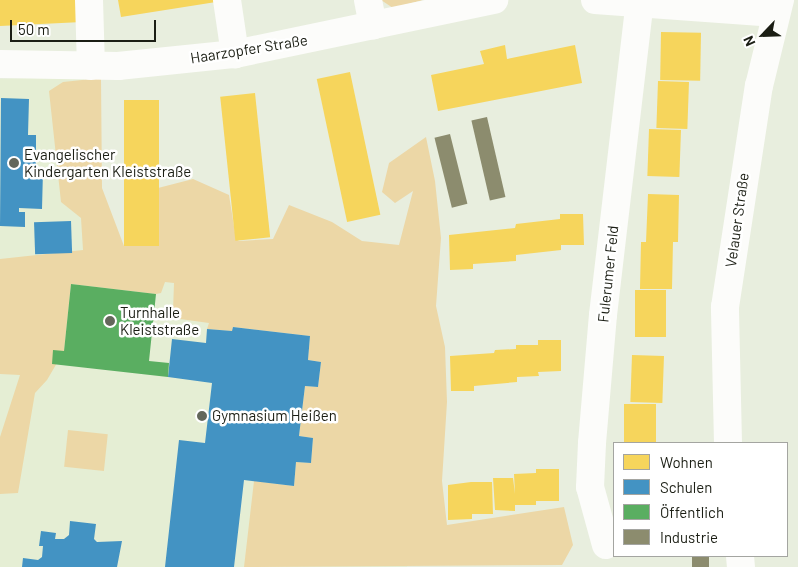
<!DOCTYPE html>
<html>
<head>
<meta charset="utf-8">
<style>
  body { margin:0 }
  #map { position:relative; width:798px; height:567px; overflow:hidden; background:#e8eede; font-family:Barlow,sans-serif }
  div>[style] { position:absolute }
  .built>* { inset:0; background:#e5eed4 }
  .green>* { inset:0; background:#ecd7a6; transform-origin:0 0 }
  .homes>* { inset:0; background:#f6d55c; transform-origin:0 0 }
  .schools>* { inset:0; background:#4393c3; transform-origin:0 0 }
  .public>* { inset:0; background:#5aae61 }
  .industry>* { inset:0; background:#8c8c6e; transform-origin:0 0 }
  .minor>* { height:28px; margin:-14px; padding:0 14px; transform-origin:14px; border-radius:14px; background:#fcfcfa }
  .major>* { height:28px; margin:-14px; padding:0 14px; transform-origin:14px; border-radius:14px; background:#fcfcfa }
  .dots>* { width:14px; height:14px; translate:-50% -50%; box-sizing:border-box; border:2px solid #fff; border-radius:50% }
  span { translate:-50% -50%; white-space:nowrap; text-align:center; line-height:1.15; -webkit-text-stroke:5px #fff; paint-order:stroke }
  .street-label { font-size:15px; color:#1b1e14 }
  .poi-label { font-size:15px; color:#1b1e14 }
  .left { translate:0 -50%; text-align:left }
  .legend { position:absolute; left:613px; top:442px; width:175px; height:115px; box-sizing:border-box; background:#fff; border:1px solid #a4a5a1; margin:0; padding:6px 9px; list-style:none; font-size:15px; color:#1b1e14 }
  .legend li { display:flex; align-items:center; gap:10px; height:25px }
  .legend b { width:25px; border:1px solid #a4a5a1 }
  .north { position:absolute; left:738px; top:10px; width:50px; height:50px; -webkit-text-stroke:4px #fff; paint-order:stroke; rotate:246deg; font-size:14px; font-weight:700; line-height:20px; text-align:center; color:#1b1e14 }
  .north::after { content:''; display:block; margin:auto; width:18px; height:22px; background:#1b1e14; clip-path:polygon(50% 0,100% 100%,50% 72%,0 100%) }
  .scale { position:absolute; left:10px; top:20px; width:146px; height:22px; box-sizing:border-box; border:2px solid #1b1e14; border-top:0; padding-left:6px; font-size:15px; line-height:18px; white-space:nowrap; color:#1b1e14; -webkit-text-stroke:4px #fff; paint-order:stroke }
</style>
</head>
<body>
<div id="map">
  <div class="built">
    <i style="clip-path:polygon(84px 76px,90px 262px,400px 251px,407px 567px,0 567px,0 79px)"></i>
  </div>
  <div class="green">
    <i style="clip-path:polygon(381px 0,423px 0,393px 8px)"></i>
    <i style="clip-path:polygon(101px 78px,102px 188px,124px 246px,158px 188px,193px 179px,229px 195px,236px 239px,239px 241px,273px 239px,289px 205px,332px 222px,362px 241px,399px 245px,413px 191px,395px 203px,382px 192px,389px 163px,426px 137px,435px 181px,441px 238px,436px 306px,445px 347px,447px 402px,442px 481px,447px 525px,564px 507px,573px 545px,562px 565px,244px 567px,254px 481px,294px 486px,296px 462px,311px 463px,313px 438px,299px 436px,305px 386px,318px 387px,321px 362px,308px 360px,310px 336px,233px 327px,232px 331px,207px 329px,209px 323px,180px 319px,173px 311px,174px 283px,165px 282px,161px 293px,156px 294px,71px 284px,64px 351px,47px 380px,35px 393px,18px 493px,0 494px,0 437px,20px 375px,0 374px,0 259px,83px 250px,81px 218px,61px 202px,49px 91px,63px 82px)"></i>
    <i style="left:68px;top:430px;width:40px;height:37px;rotate:6deg"></i>
  </div>
  <div class="homes">
    <i style="clip-path:polygon(0 0,81px 0,82px 22px,0 26px)"></i>
    <i style="clip-path:polygon(118px 0,216px 0,216px 2px,121px 17px)"></i>
    <i style="left:661px;top:32px;width:40px;height:48px;rotate:1deg"></i>
    <i style="clip-path:polygon(505px 45px,507px 59px,575px 45px,582px 83px,438px 111px,431px 75px,484px 64px,480px 51px)"></i>
    <i style="left:350px;top:72px;width:146px;height:34px;rotate:78deg"></i>
    <i style="left:658px;top:81px;width:31px;height:47px;rotate:2deg"></i>
    <i style="left:255px;top:93px;width:145px;height:35px;rotate:84deg"></i>
    <i style="left:124px;top:100px;width:35px;height:146px"></i>
    <i style="left:649px;top:129px;width:32px;height:47px;rotate:2deg"></i>
    <i style="clip-path:polygon(648px 194px,679px 195px,678px 242px,673px 242px,672px 289px,640px 289px,641px 242px,646px 242px)"></i>
    <i style="clip-path:polygon(560px 214px,583px 214px,584px 245px,561px 245px,561px 250px,516px 255px,516px 261px,473px 264px,473px 269px,450px 270px,449px 235px,515px 228px,516px 224px,560px 219px)"></i>
    <i style="left:635px;top:290px;width:31px;height:47px"></i>
    <i style="clip-path:polygon(538px 340px,561px 340px,561px 371px,538px 372px,539px 376px,517px 377px,517px 382px,474px 386px,474px 391px,451px 391px,450px 356px,494px 353px,495px 350px,516px 349px,516px 345px,538px 345px)"></i>
    <i style="left:632px;top:355px;width:32px;height:47px;rotate:2deg"></i>
    <i style="left:624px;top:404px;width:32px;height:39px"></i>
    <i style="left:536px;top:469px;width:23px;height:32px"></i>
    <i style="clip-path:polygon(536px 473px,536px 505px,515px 505px,515px 511px,495px 510px,493px 478px,513px 478px,515px 494px,514px 474px)"></i>
    <i style="clip-path:polygon(471px 482px,492px 482px,493px 514px,472px 514px,472px 519px,448px 520px,448px 485px)"></i>
  </div>
  <div class="schools">
    <i style="clip-path:polygon(1px 98px,29px 99px,28px 135px,36px 135px,36px 171px,43px 171px,42px 209px,19px 208px,19px 212px,25px 212px,25px 227px,0 226px)"></i>
    <i style="left:71px;top:221px;width:32px;height:37px;rotate:88deg"></i>
    <i style="clip-path:polygon(233px 327px,310px 336px,308px 360px,321px 362px,318px 387px,305px 386px,299px 436px,313px 438px,311px 463px,296px 462px,294px 486px,244px 480px,234px 567px,165px 567px,179px 440px,205px 443px,212px 383px,168px 377px,172px 339px,206px 343px,207px 329px,232px 331px)"></i>
    <i style="clip-path:polygon(70px 521px,96px 524px,94px 539px,97px 542px,122px 541px,117px 567px,22px 567px,23px 558px,38px 560px,42px 557px,43px 546px,39px 546px,41px 531px,56px 533px,55px 539px,64px 539px,69px 535px)"></i>
  </div>
  <div class="public">
    <i style="clip-path:polygon(71px 284px,156px 294px,149px 361px,169px 363px,168px 377px,52px 364px,53px 350px,64px 351px)"></i>
  </div>
  <div class="industry">
    <i style="left:487px;top:117px;width:82px;height:16px;rotate:77deg"></i>
    <i style="left:450px;top:134px;width:72px;height:16px;rotate:76deg"></i>
    <i style="left:692px;top:556px;width:17px;height:11px"></i>
  </div>
  <div class="minor">
    <i style="left:89px;top:0;width:66px;rotate:88.3deg"></i>
    <i style="left:227px;top:0;width:55px;rotate:81.6deg"></i>
    <i style="left:368px;top:0;width:26px;rotate:79deg"></i>
    <i style="left:595px;top:0;width:180px;rotate:4.1deg"></i>
    <i style="left:0;top:64px;width:118px;rotate:1deg"></i>
    <i style="left:118px;top:66px;width:118px;rotate:-5.9deg"></i>
    <i style="left:235px;top:54px;width:265px;rotate:-11.8deg"></i>
    <i style="left:606px;top:545px;width:60px;rotate:-105.4deg"></i>
    <i style="left:590px;top:487px;width:44px;rotate:-87.4deg"></i>
    <i style="left:592px;top:443px;width:128px;rotate:-85.1deg"></i>
    <i style="left:603px;top:315px;width:315px;rotate:-83.3deg"></i>
  </div>
  <div class="major">
    <i style="left:728px;top:443px;width:136px;rotate:-91.3deg"></i>
    <i style="left:725px;top:307px;width:224px;rotate:-81.3deg"></i>
    <i style="left:759px;top:86px;width:89px;rotate:-76.3deg"></i>
    <i style="left:740px;top:556px;width:11px;rotate:85deg"></i>
  </div>
  <div class="dots">
    <i style="left:14px;top:163px;background:#63675b"></i>
    <i style="left:110px;top:321px;background:#63675b"></i>
    <i style="left:202px;top:416px;background:#63675b"></i>
  </div>
  <div class="street-label">
    <span style="left:249px;top:49px;rotate:-9deg">Haarzopfer Straße</span>
    <span style="left:737px;top:220px;rotate:-82deg">Velauer Straße</span>
    <span style="left:608px;top:274px;rotate:-84deg">Fulerumer Feld</span>
  </div>
  <div class="poi-label">
    <span class="left" style="left:24px;top:163px">Evangelischer<br>Kindergarten Kleiststraße</span>
    <span class="left" style="left:120px;top:321px">Turnhalle<br>Kleiststraße</span>
    <span class="left" style="left:212px;top:416px">Gymnasium Heißen</span>
  </div>
  <ul class="legend">
  <li><b style="height:14px;background:#f6d55c"></b>Wohnen</li>
  <li><b style="height:14px;background:#4393c3"></b>Schulen</li>
  <li><b style="height:14px;background:#5aae61"></b>Öffentlich</li>
  <li><b style="height:14px;background:#8c8c6e"></b>Industrie</li>
  </ul>
  <div class="north">N</div>
  <div class="scale">50 m</div>
</div>
</body>
</html>
